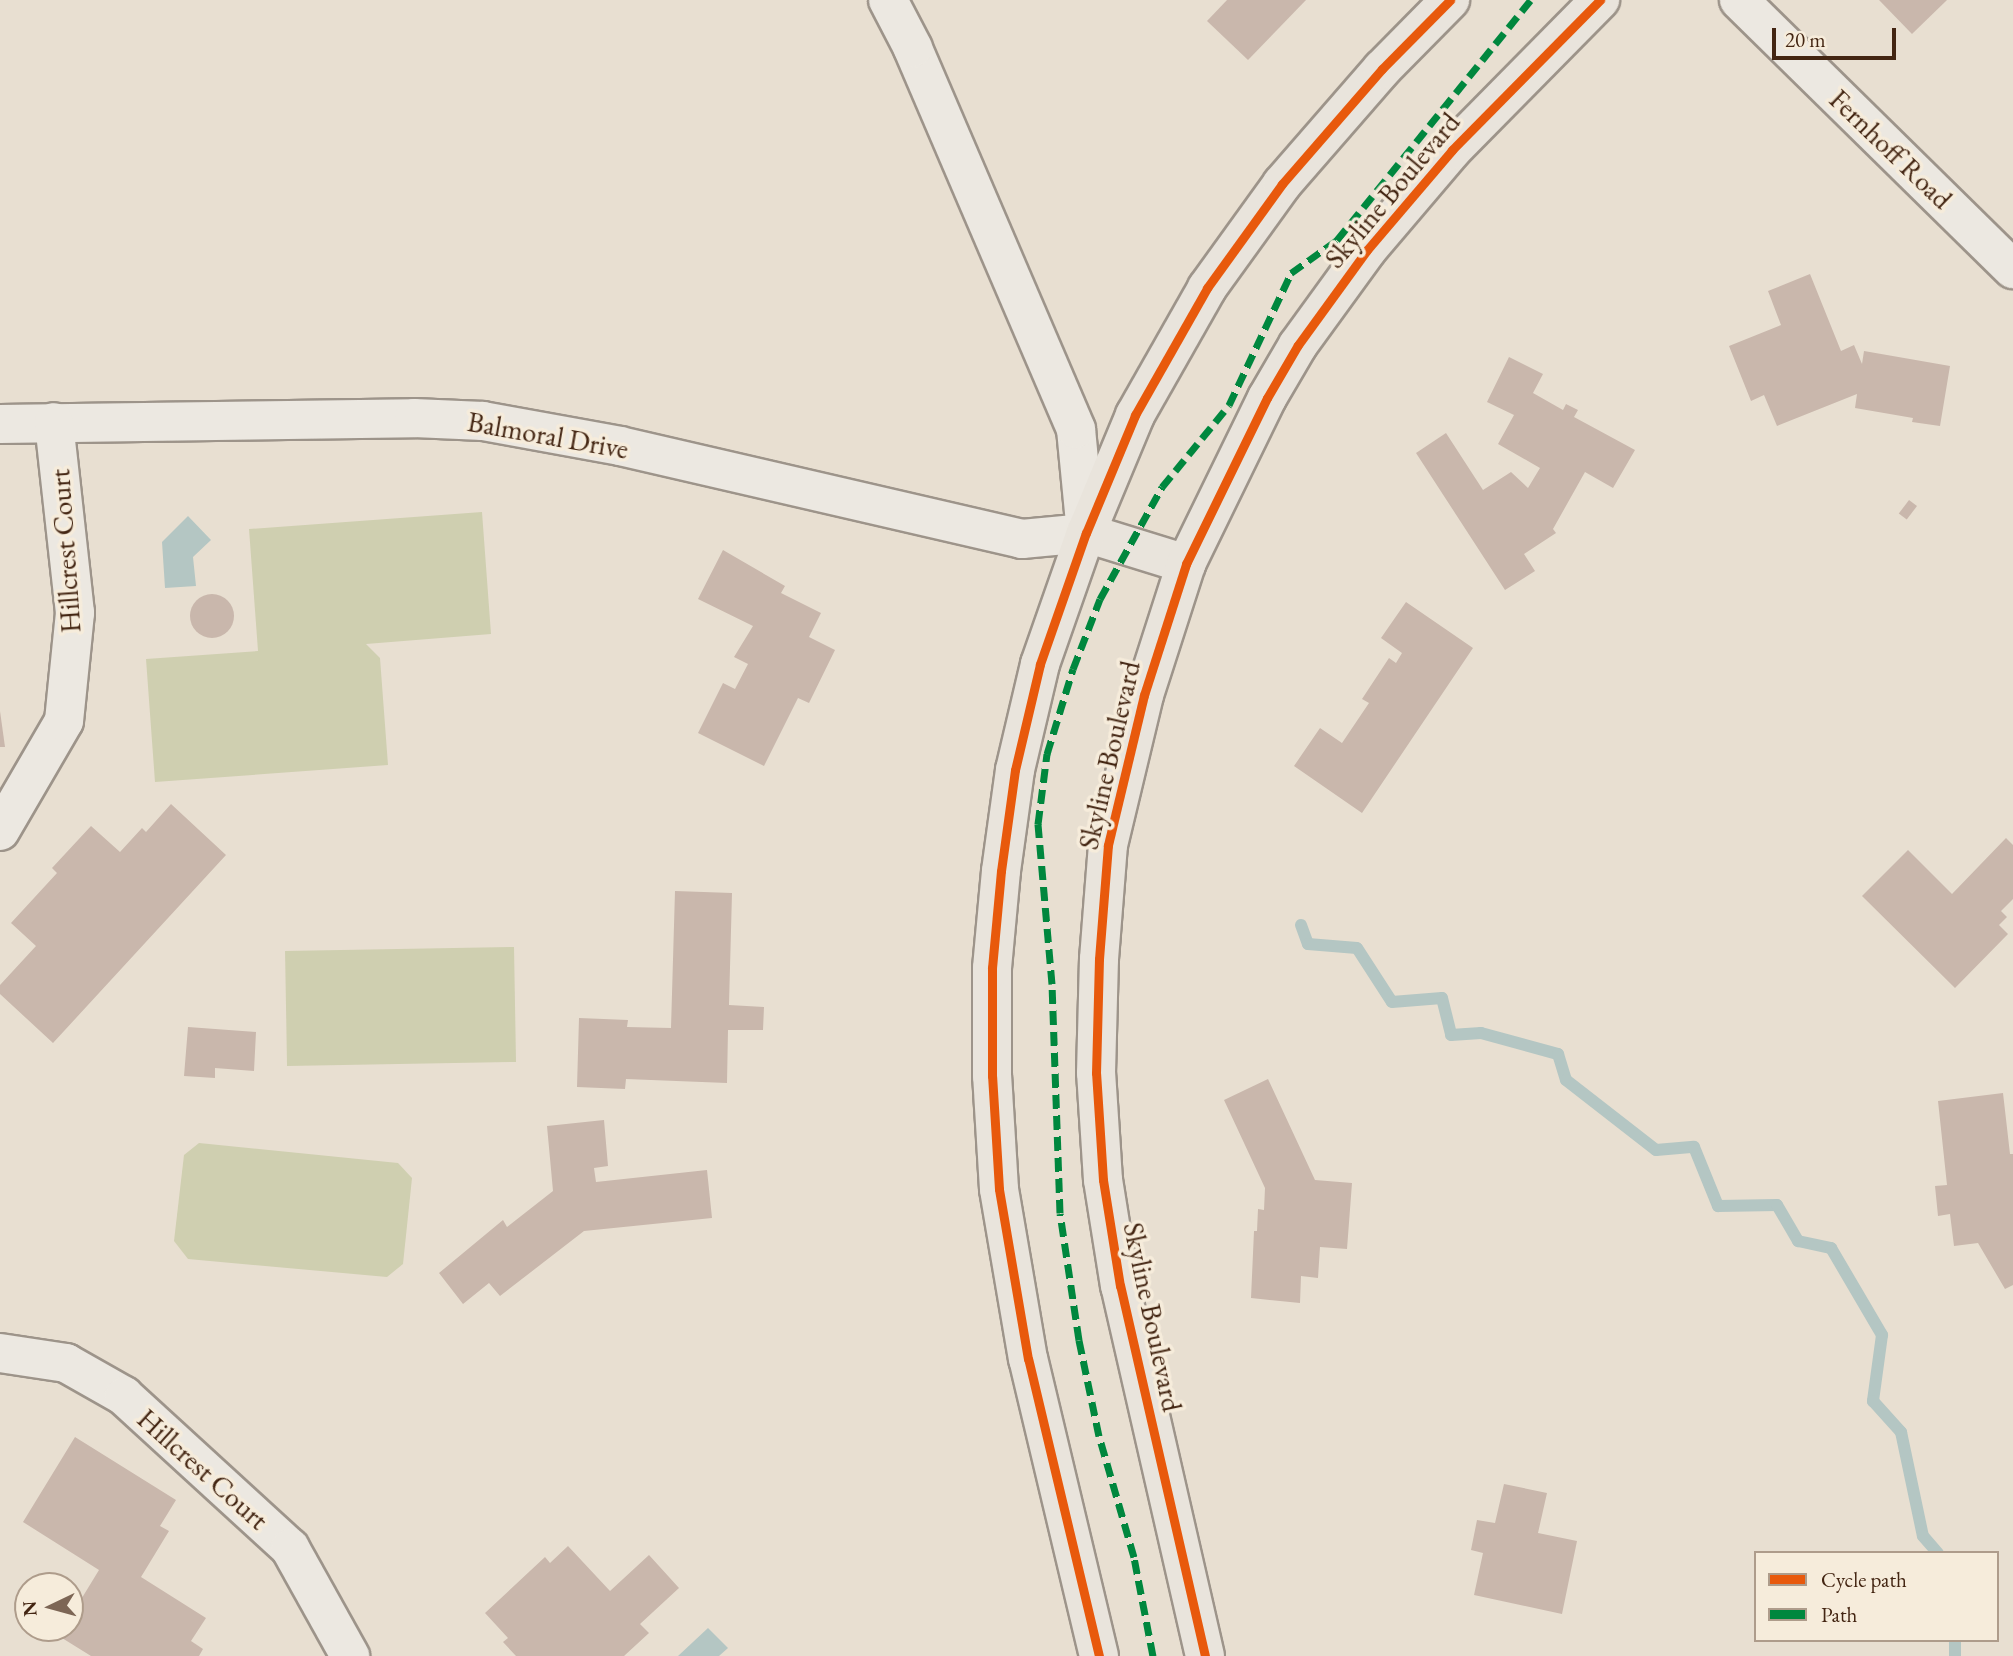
<!DOCTYPE html>
<html>
<head>
<meta charset="utf-8">
<style>
  body { margin:0 }
  #map { position:relative; width:2013px; height:1656px; overflow:hidden; background:#e8dfd1; font-family:"EB Garamond",serif }
  div>[style] { position:absolute }
  .green>* { inset:0; background:#cfcfb0; transform-origin:0 0 }
  .water>* { inset:0; background:#b4c6c3 }
  .stream>* { height:12px; margin:-6px; padding:0 6px; transform-origin:6px; border-radius:6px; background:#b4c6c3 }
  .building>* { inset:0; background:#c9b7ac; transform-origin:0 0 }
  .round { border-radius:50% }
  .roads { filter:drop-shadow(2px 0 #9d948a) drop-shadow(-2px 0 #9d948a) drop-shadow(0 2px #9d948a) drop-shadow(0 -2px #9d948a) }
  .minor>* { height:38px; margin:-19px; padding:0 19px; transform-origin:19px; border-radius:19px; background:#ece8e1 }
  .major>* { height:38px; margin:-19px; padding:0 19px; transform-origin:19px; border-radius:19px; background:#e9e4dc }
  .quiet>* { height:7px; margin-top:-3.5px; transform-origin:0; background:repeating-linear-gradient(90deg,#00873e 0 14px,transparent 0 21px) }
  .cycleway>* { height:9px; margin:-4.5px; padding:0 4.5px; transform-origin:4.5px; border-radius:4.5px; background:#e8590c }
  span { translate:-50% -50%; white-space:nowrap; text-align:center; line-height:1.15; -webkit-text-stroke:7px #f6ecdb; paint-order:stroke }
  .street-label { font-size:28px; color:#432512 }
  .legend { position:absolute; left:1754px; top:1551px; width:245px; height:91px; box-sizing:border-box; background:#f6ecdb; border:2px solid #ae9c8b; margin:0; padding:9px 12px; list-style:none; font-size:21px; color:#432512 }
  .legend li { display:flex; align-items:center; gap:14px; height:35px }
  .legend b { width:35px; border:2px solid #ae9c8b }
  .north { position:absolute; left:14px; top:1572px; width:70px; height:70px; box-sizing:border-box; background:#f6ecdb; border:2px solid #ae9c8b; border-radius:50%; rotate:265deg; font-size:19px; font-weight:700; line-height:28px; text-align:center; color:#432512 }
  .north::after { content:''; display:block; margin:auto; width:24px; height:32px; background:#7d6655; clip-path:polygon(50% 0,100% 100%,50% 72%,0 100%) }
  .scale { position:absolute; left:1772px; top:28px; width:124px; height:32px; box-sizing:border-box; border:4px solid #432512; border-top:0; padding-left:9px; font-size:21px; line-height:24px; white-space:nowrap; color:#432512; -webkit-text-stroke:5px #f6ecdb; paint-order:stroke }
</style>
</head>
<body>
<div id="map">
  <div class="green">
    <i style="clip-path:polygon(482px 512px,491px 634px,366px 644px,380px 658px,388px 765px,155px 782px,146px 659px,258px 651px,249px 529px)"></i>
    <i style="left:514px;top:947px;width:115px;height:229px;rotate:89deg"></i>
    <i style="clip-path:polygon(199px 1143px,398px 1163px,412px 1178px,403px 1264px,387px 1277px,188px 1259px,174px 1241px,184px 1155px)"></i>
  </div>
  <div class="water">
    <i style="clip-path:polygon(188px 516px,211px 540px,193px 557px,196px 586px,165px 588px,162px 542px)"></i>
    <i style="clip-path:polygon(708px 1628px,728px 1648px,719px 1656px,678px 1656px)"></i>
  </div>
  <div class="stream">
    <i style="left:1301px;top:925px;width:20px;rotate:70deg"></i>
    <i style="left:1308px;top:944px;width:49px;rotate:4.7deg"></i>
    <i style="left:1357px;top:948px;width:64px;rotate:57.1deg"></i>
    <i style="left:1392px;top:1002px;width:50px;rotate:-4.6deg"></i>
    <i style="left:1442px;top:998px;width:38px;rotate:76deg"></i>
    <i style="left:1451px;top:1035px;width:30px;rotate:-4deg"></i>
    <i style="left:1481px;top:1033px;width:80px;rotate:15.3deg"></i>
    <i style="left:1558px;top:1054px;width:27px;rotate:73deg"></i>
    <i style="left:1566px;top:1080px;width:114px;rotate:37.9deg"></i>
    <i style="left:1656px;top:1150px;width:38px;rotate:-5deg"></i>
    <i style="left:1694px;top:1147px;width:64px;rotate:67.9deg"></i>
    <i style="left:1718px;top:1206px;width:59px;rotate:-1deg"></i>
    <i style="left:1777px;top:1205px;width:42px;rotate:59.7deg"></i>
    <i style="left:1798px;top:1241px;width:34px;rotate:12deg"></i>
    <i style="left:1831px;top:1248px;width:101px;rotate:59.6deg"></i>
    <i style="left:1882px;top:1335px;width:67px;rotate:97.8deg"></i>
    <i style="left:1873px;top:1401px;width:42px;rotate:47.9deg"></i>
    <i style="left:1901px;top:1432px;width:106px;rotate:78.1deg"></i>
    <i style="left:1923px;top:1536px;width:23px;rotate:49deg"></i>
    <i style="left:1955px;top:1640px;width:16px;rotate:90deg"></i>
  </div>
  <div class="building">
    <i style="clip-path:polygon(1227px 0,1306px 0,1248px 60px,1207px 21px)"></i>
    <i style="clip-path:polygon(1879px 0,1947px 0,1912px 34px)"></i>
    <i style="clip-path:polygon(1810px 274px,1841px 351px,1854px 345px,1862px 364px,1864px 351px,1950px 366px,1940px 426px,1912px 422px,1913px 418px,1855px 408px,1857px 394px,1777px 426px,1764px 395px,1751px 401px,1729px 346px,1781px 325px,1768px 291px)"></i>
    <i style="clip-path:polygon(1509px 357px,1543px 374px,1533px 393px,1563px 410px,1566px 404px,1578px 410px,1574px 417px,1635px 450px,1613px 488px,1585px 472px,1553px 529px,1556px 533px,1524px 554px,1535px 571px,1505px 590px,1416px 453px,1446px 433px,1483px 490px,1511px 472px,1528px 488px,1540px 468px,1498px 444px,1514px 415px,1487px 402px)"></i>
    <i style="left:1909px;top:500px;width:10px;height:17px;rotate:37deg"></i>
    <i style="clip-path:polygon(723px 550px,785px 586px,781px 593px,821px 613px,809px 637px,835px 650px,809px 703px,798px 698px,764px 766px,698px 733px,723px 683px,735px 689px,748px 664px,734px 657px,753px 626px,698px 599px)"></i>
    <i class="round" style="left:190px;top:594px;width:44px;height:44px"></i>
    <i style="clip-path:polygon(1406px 602px,1473px 648px,1362px 813px,1294px 766px,1320px 728px,1342px 743px,1369px 703px,1362px 699px,1389px 658px,1396px 663px,1402px 653px,1381px 638px)"></i>
    <i style="clip-path:polygon(0 711px,5px 747px,0 747px)"></i>
    <i style="clip-path:polygon(171px 804px,226px 855px,53px 1043px,0 994px,0 985px,36px 946px,11px 923px,57px 873px,52px 868px,91px 826px,120px 852px,142px 828px,146px 832px)"></i>
    <i style="clip-path:polygon(2006px 838px,2013px 845px,2013px 899px,2001px 911px,2007px 917px,1999px 925px,2008px 934px,1955px 988px,1862px 896px,1908px 850px,1952px 894px)"></i>
    <i style="clip-path:polygon(675px 891px,732px 893px,729px 1005px,764px 1007px,763px 1030px,728px 1030px,727px 1083px,626px 1079px,625px 1089px,577px 1087px,579px 1018px,628px 1020px,627px 1027px,671px 1028px)"></i>
    <i style="clip-path:polygon(188px 1027px,256px 1032px,254px 1071px,215px 1068px,215px 1078px,184px 1076px)"></i>
    <i style="clip-path:polygon(1268px 1079px,1315px 1180px,1352px 1183px,1347px 1249px,1320px 1247px,1318px 1278px,1301px 1276px,1300px 1303px,1251px 1298px,1254px 1231px,1257px 1231px,1258px 1209px,1264px 1210px,1265px 1188px,1224px 1100px)"></i>
    <i style="clip-path:polygon(2003px 1093px,2010px 1154px,2013px 1154px,2013px 1285px,2005px 1289px,1978px 1243px,1954px 1246px,1950px 1214px,1938px 1216px,1935px 1186px,1947px 1185px,1938px 1101px)"></i>
    <i style="clip-path:polygon(604px 1120px,608px 1166px,594px 1168px,596px 1182px,707px 1170px,712px 1218px,584px 1231px,500px 1296px,489px 1283px,463px 1304px,439px 1273px,503px 1220px,507px 1227px,553px 1191px,547px 1126px)"></i>
    <i style="clip-path:polygon(75px 1437px,176px 1500px,160px 1526px,169px 1531px,141px 1577px,206px 1618px,191px 1641px,203px 1649px,199px 1656px,91px 1656px,54px 1633px,57px 1628px,70px 1628px,70px 1608px,72px 1604px,77px 1606px,99px 1570px,23px 1522px)"></i>
    <i style="clip-path:polygon(1504px 1484px,1547px 1493px,1538px 1533px,1577px 1541px,1562px 1614px,1474px 1595px,1483px 1553px,1471px 1550px,1477px 1520px,1495px 1523px)"></i>
    <i style="clip-path:polygon(568px 1546px,610px 1591px,649px 1555px,679px 1588px,640px 1624px,649px 1633px,624px 1656px,516px 1656px,503px 1642px,508px 1638px,485px 1613px,545px 1557px,550px 1563px)"></i>
  </div>
  <div class="roads">
    <div class="minor">
      <i style="left:1739px;top:0;width:384px;rotate:44.5deg"></i>
      <i style="left:0;top:424px;width:414px;rotate:-0.8deg"></i>
      <i style="left:414px;top:418px;width:69px;rotate:2.5deg"></i>
      <i style="left:483px;top:421px;width:139px;rotate:10.3deg"></i>
      <i style="left:620px;top:446px;width:413px;rotate:13deg"></i>
      <i style="left:1022px;top:539px;width:64px;rotate:-5.4deg"></i>
      <i style="left:1086px;top:533px;width:104px;rotate:-95.5deg"></i>
      <i style="left:1076px;top:429px;width:414px;rotate:-113.2deg"></i>
      <i style="left:913px;top:48px;width:54px;rotate:-117.5deg"></i>
      <i style="left:0;top:831px;width:127px;rotate:-59.8deg"></i>
      <i style="left:64px;top:721px;width:109px;rotate:-84.2deg"></i>
      <i style="left:75px;top:613px;width:192px;rotate:-96.3deg"></i>
      <i style="left:0;top:1353px;width:67px;rotate:8.6deg"></i>
      <i style="left:66px;top:1363px;width:67px;rotate:29.6deg"></i>
      <i style="left:124px;top:1396px;width:225px;rotate:42.5deg"></i>
      <i style="left:290px;top:1548px;width:124px;rotate:60.9deg"></i>
    </div>
    <div class="major">
      <i style="left:1086px;top:533px;width:105px;rotate:17.2deg"></i>
      <i style="left:1099px;top:1656px;width:305px;rotate:-103.4deg"></i>
      <i style="left:1028px;top:1359px;width:172px;rotate:-99.7deg"></i>
      <i style="left:999px;top:1189px;width:113px;rotate:-93.5deg"></i>
      <i style="left:992px;top:1076px;width:108px;rotate:-90deg"></i>
      <i style="left:992px;top:968px;width:97px;rotate:-84.7deg"></i>
      <i style="left:1001px;top:871px;width:102px;rotate:-82.1deg"></i>
      <i style="left:1015px;top:770px;width:109px;rotate:-76.7deg"></i>
      <i style="left:1040px;top:664px;width:139px;rotate:-70.7deg"></i>
      <i style="left:1086px;top:533px;width:128px;rotate:-67.4deg"></i>
      <i style="left:1135px;top:415px;width:146px;rotate:-60.4deg"></i>
      <i style="left:1207px;top:288px;width:128px;rotate:-54.2deg"></i>
      <i style="left:1282px;top:184px;width:152px;rotate:-49deg"></i>
      <i style="left:1382px;top:69px;width:97px;rotate:-45.4deg"></i>
      <i style="left:1205px;top:1656px;width:380px;rotate:-102.9deg"></i>
      <i style="left:1120px;top:1286px;width:107px;rotate:-99.1deg"></i>
      <i style="left:1103px;top:1180px;width:107px;rotate:-93.7deg"></i>
      <i style="left:1096px;top:1073px;width:114px;rotate:-88.5deg"></i>
      <i style="left:1099px;top:959px;width:114px;rotate:-85.5deg"></i>
      <i style="left:1108px;top:845px;width:154px;rotate:-76.5deg"></i>
      <i style="left:1144px;top:695px;width:138px;rotate:-72.2deg"></i>
      <i style="left:1186px;top:564px;width:185px;rotate:-64deg"></i>
      <i style="left:1267px;top:398px;width:61px;rotate:-59.7deg"></i>
      <i style="left:1298px;top:345px;width:117px;rotate:-54deg"></i>
      <i style="left:1367px;top:250px;width:131px;rotate:-49.6deg"></i>
      <i style="left:1452px;top:150px;width:211px;rotate:-45.4deg"></i>
    </div>
  </div>
  <div class="quiet">
    <i style="left:1153px;top:1656px;width:101px;rotate:-100.9deg"></i>
    <i style="left:1134px;top:1557px;width:126px;rotate:-106.1deg"></i>
    <i style="left:1099px;top:1436px;width:98px;rotate:-101.8deg"></i>
    <i style="left:1079px;top:1340px;width:128px;rotate:-98.5deg"></i>
    <i style="left:1060px;top:1213px;width:229px;rotate:-92deg"></i>
    <i style="left:1052px;top:984px;width:161px;rotate:-95deg"></i>
    <i style="left:1038px;top:824px;width:71px;rotate:-82.7deg"></i>
    <i style="left:1047px;top:754px;width:89px;rotate:-73deg"></i>
    <i style="left:1073px;top:669px;width:75px;rotate:-68.9deg"></i>
    <i style="left:1100px;top:599px;width:128px;rotate:-61deg"></i>
    <i style="left:1162px;top:487px;width:106px;rotate:-50.7deg"></i>
    <i style="left:1229px;top:405px;width:146px;rotate:-64.8deg"></i>
    <i style="left:1291px;top:273px;width:57px;rotate:-35.7deg"></i>
    <i style="left:1337px;top:240px;width:309px;rotate:-51.1deg"></i>
  </div>
  <div class="cycleway">
    <i style="left:1099px;top:1656px;width:305px;rotate:-103.4deg"></i>
    <i style="left:1028px;top:1359px;width:172px;rotate:-99.7deg"></i>
    <i style="left:999px;top:1189px;width:113px;rotate:-93.5deg"></i>
    <i style="left:992px;top:1076px;width:108px;rotate:-90deg"></i>
    <i style="left:992px;top:968px;width:97px;rotate:-84.7deg"></i>
    <i style="left:1001px;top:871px;width:102px;rotate:-82.1deg"></i>
    <i style="left:1015px;top:770px;width:109px;rotate:-76.7deg"></i>
    <i style="left:1040px;top:664px;width:139px;rotate:-70.7deg"></i>
    <i style="left:1086px;top:533px;width:128px;rotate:-67.4deg"></i>
    <i style="left:1135px;top:415px;width:146px;rotate:-60.4deg"></i>
    <i style="left:1207px;top:288px;width:128px;rotate:-54.2deg"></i>
    <i style="left:1282px;top:184px;width:152px;rotate:-49deg"></i>
    <i style="left:1382px;top:69px;width:97px;rotate:-45.4deg"></i>
    <i style="left:1205px;top:1656px;width:380px;rotate:-102.9deg"></i>
    <i style="left:1120px;top:1286px;width:107px;rotate:-99.1deg"></i>
    <i style="left:1103px;top:1180px;width:107px;rotate:-93.7deg"></i>
    <i style="left:1096px;top:1073px;width:114px;rotate:-88.5deg"></i>
    <i style="left:1099px;top:959px;width:114px;rotate:-85.5deg"></i>
    <i style="left:1108px;top:845px;width:154px;rotate:-76.5deg"></i>
    <i style="left:1144px;top:695px;width:138px;rotate:-72.2deg"></i>
    <i style="left:1186px;top:564px;width:185px;rotate:-64deg"></i>
    <i style="left:1267px;top:398px;width:61px;rotate:-59.7deg"></i>
    <i style="left:1298px;top:345px;width:117px;rotate:-54deg"></i>
    <i style="left:1367px;top:250px;width:131px;rotate:-49.6deg"></i>
    <i style="left:1452px;top:150px;width:211px;rotate:-45.4deg"></i>
  </div>
  <div class="street-label">
    <span style="left:1891px;top:149px;rotate:44deg">Fernhoff Road</span>
    <span style="left:1392px;top:190px;rotate:-50deg">Skyline Boulevard</span>
    <span style="left:548px;top:435px;rotate:10deg">Balmoral Drive</span>
    <span style="left:65px;top:551px;rotate:-94deg">Hillcrest Court</span>
    <span style="left:1109px;top:755px;rotate:-77deg">Skyline Boulevard</span>
    <span style="left:1153px;top:1317px;rotate:78deg">Skyline Boulevard</span>
    <span style="left:203px;top:1469px;rotate:42deg">Hillcrest Court</span>
  </div>
  <ul class="legend">
  <li><b style="height:9px;background:#e8590c"></b>Cycle path</li>
  <li><b style="height:9px;background:#00873e"></b>Path</li>
  </ul>
  <div class="north">N</div>
  <div class="scale">20 m</div>
</div>
</body>
</html>
